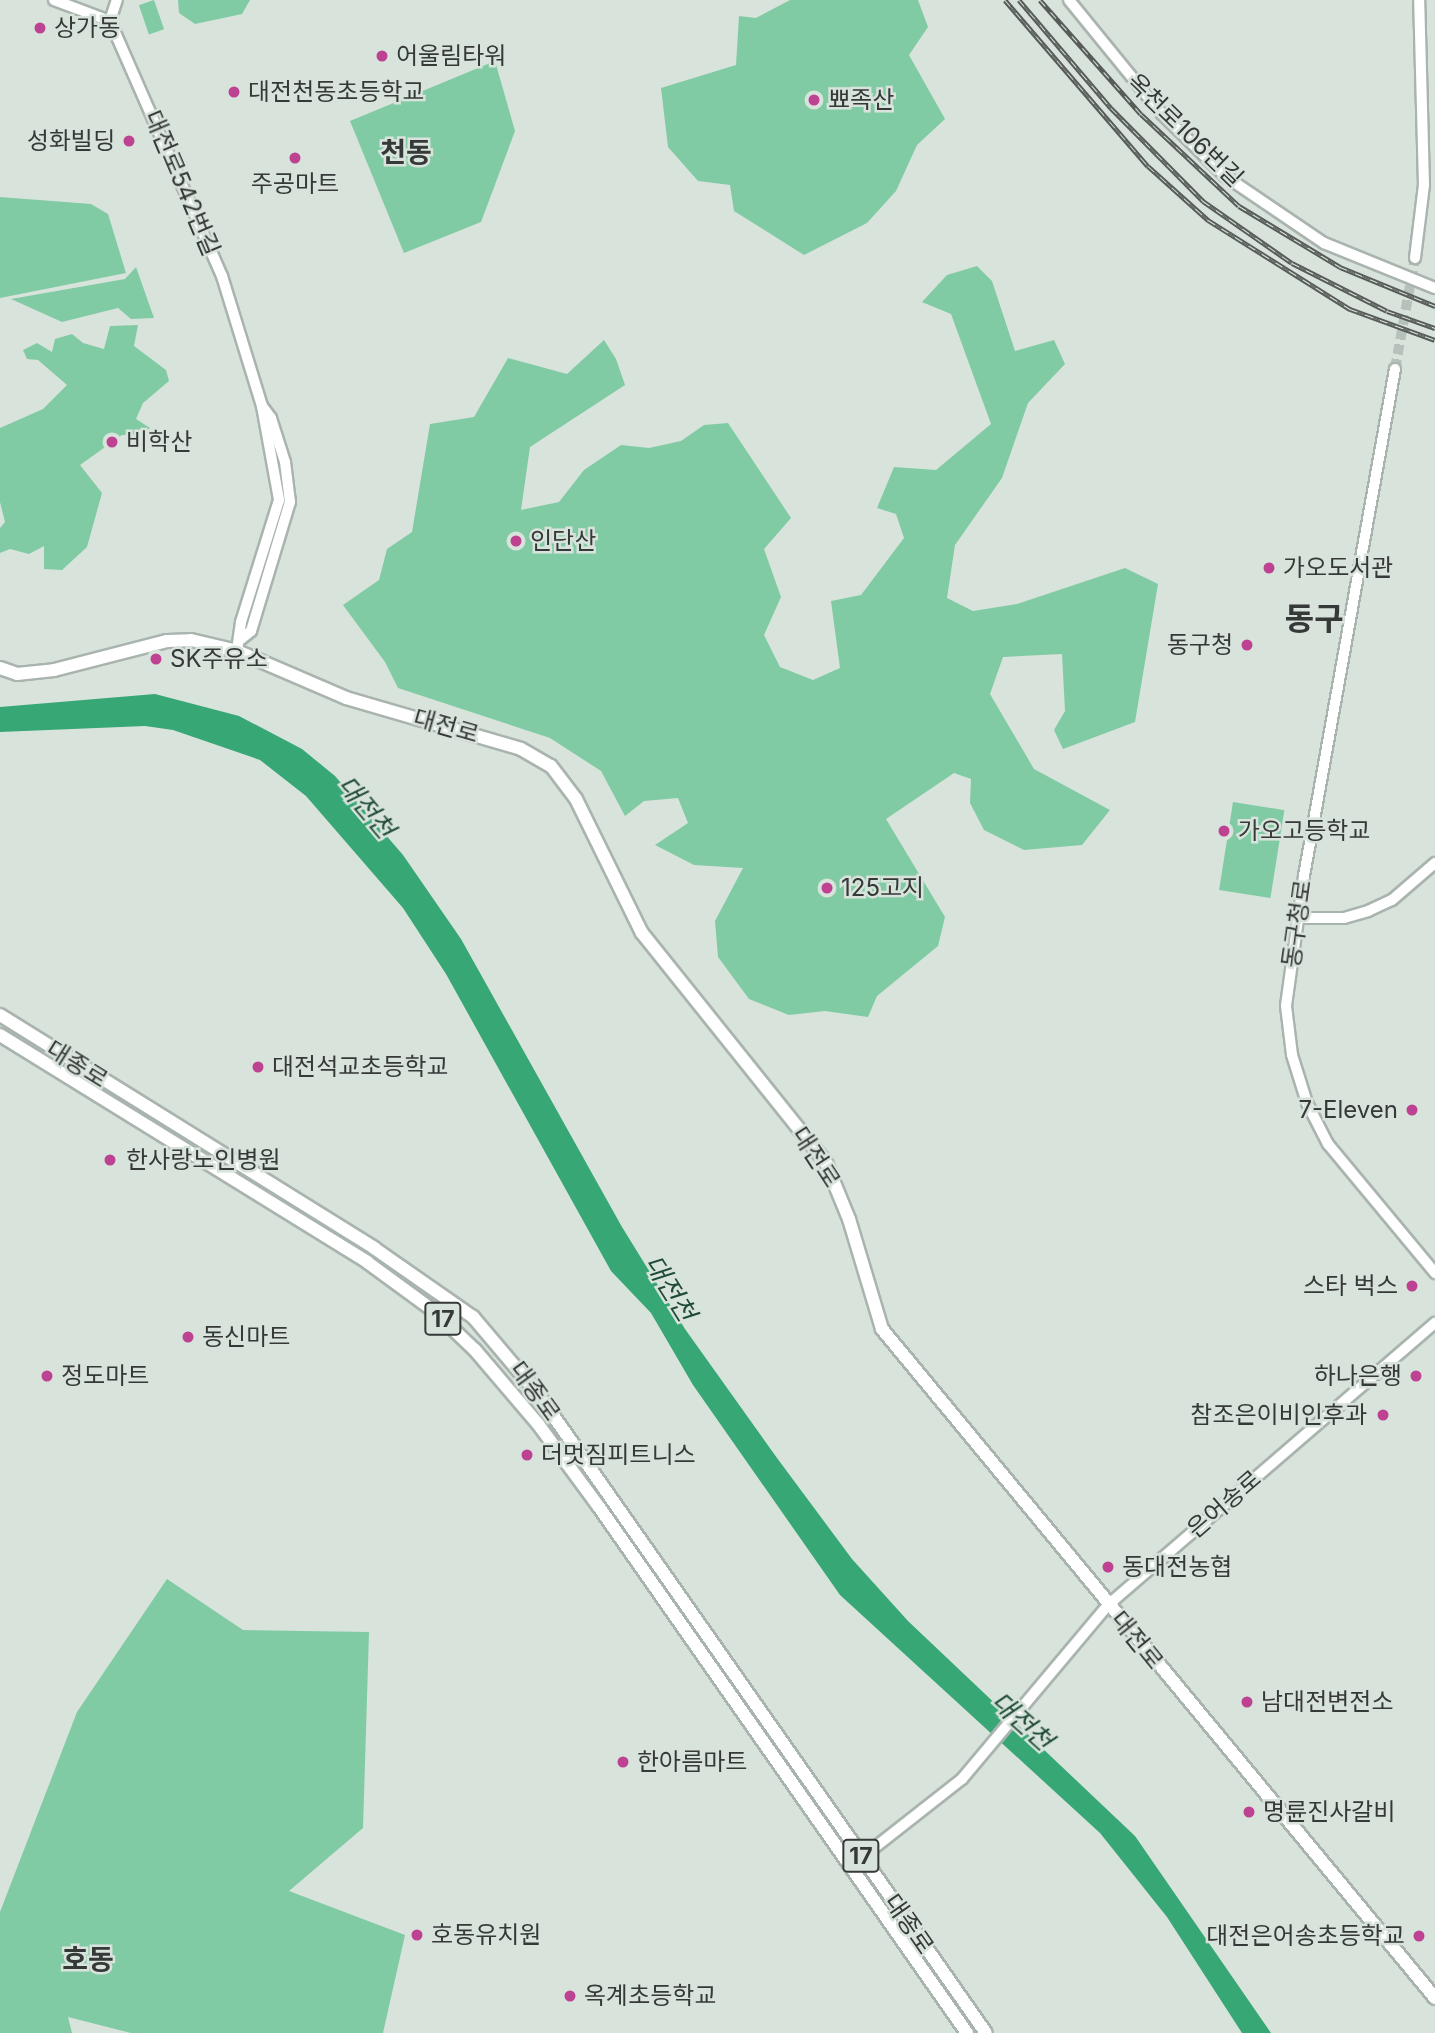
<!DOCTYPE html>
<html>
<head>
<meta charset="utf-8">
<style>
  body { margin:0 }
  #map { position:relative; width:1435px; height:2033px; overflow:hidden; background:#d8e3dc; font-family:Inter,"Noto Sans KR",sans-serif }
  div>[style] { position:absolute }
  .green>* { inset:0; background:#80cba4; transform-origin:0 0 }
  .water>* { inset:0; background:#38a776 }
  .secondary-tunnel>* { height:10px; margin-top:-5px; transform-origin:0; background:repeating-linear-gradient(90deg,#b7c1bb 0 10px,transparent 0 15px) }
  .roads { filter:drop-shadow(2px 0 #aab4ae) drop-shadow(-2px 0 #aab4ae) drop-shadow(0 2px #aab4ae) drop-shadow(0 -2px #aab4ae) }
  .secondary>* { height:10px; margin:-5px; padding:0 5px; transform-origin:5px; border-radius:5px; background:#fff }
  .primary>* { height:12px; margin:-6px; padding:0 6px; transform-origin:6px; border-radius:6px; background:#fff }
  .rail>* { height:5px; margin-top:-2.5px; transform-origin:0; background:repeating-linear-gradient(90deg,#d8e3dc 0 8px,#575c59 0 16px); box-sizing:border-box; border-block:2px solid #575c59 }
  .dots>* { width:19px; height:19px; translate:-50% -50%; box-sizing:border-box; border:4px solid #d8e3dc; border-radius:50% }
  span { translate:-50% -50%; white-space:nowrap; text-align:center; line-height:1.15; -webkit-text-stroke:5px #d8e3dc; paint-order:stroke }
  .shield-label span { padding:2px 5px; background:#d8e3dc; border:2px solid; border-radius:5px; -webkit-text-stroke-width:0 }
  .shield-label { font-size:23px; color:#353937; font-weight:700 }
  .poi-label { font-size:24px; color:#353937 }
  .left { translate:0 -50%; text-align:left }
  .right { translate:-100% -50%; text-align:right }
  .street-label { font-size:24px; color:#353937 }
  .water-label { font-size:26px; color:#1f4b36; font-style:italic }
  .quarter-label { font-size:28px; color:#353937; font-weight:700 }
  .district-label { font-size:32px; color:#353937; font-weight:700 }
</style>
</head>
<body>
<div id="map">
  <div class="green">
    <i style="left:154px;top:0;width:31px;height:16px;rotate:71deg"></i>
    <i style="clip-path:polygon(178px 0,250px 0,242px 14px,195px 24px,179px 13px)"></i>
    <i style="clip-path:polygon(790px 0,918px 0,928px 27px,909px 55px,945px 119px,917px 145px,896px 191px,867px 223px,804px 255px,734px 211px,730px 185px,698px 181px,668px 147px,661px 88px,736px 65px,739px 16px,756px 18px)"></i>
    <i style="clip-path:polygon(495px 61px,515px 131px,481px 222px,404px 253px,350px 121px)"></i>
    <i style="clip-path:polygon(0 197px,91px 204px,108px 214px,126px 273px,0 298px)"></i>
    <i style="clip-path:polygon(977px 266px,992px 281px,1015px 351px,1054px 340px,1065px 364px,1028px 403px,1002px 478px,955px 545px,947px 598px,973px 611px,1017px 604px,1125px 568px,1158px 584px,1135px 722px,1063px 749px,1054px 730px,1065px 711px,1062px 654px,1003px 657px,990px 694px,1034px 769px,1110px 810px,1082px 845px,1024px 850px,984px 830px,970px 803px,971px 779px,954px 773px,886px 819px,945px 917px,938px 946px,877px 996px,868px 1017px,825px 1011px,789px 1015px,749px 999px,718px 957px,715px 921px,743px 868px,694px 865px,655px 845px,688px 823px,678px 798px,644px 801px,625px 816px,601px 771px,550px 738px,398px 688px,385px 662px,343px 605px,379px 580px,387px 549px,412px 532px,430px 424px,474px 417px,508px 358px,567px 374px,604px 340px,616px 359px,625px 385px,530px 447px,521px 510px,559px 502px,584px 470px,621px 445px,649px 448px,681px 441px,704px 425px,728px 423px,791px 518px,764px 549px,781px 597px,764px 635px,780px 667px,813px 680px,840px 668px,831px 601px,861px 595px,904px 538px,896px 514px,877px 508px,894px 467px,936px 470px,991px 424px,951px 314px,922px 302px,947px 275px)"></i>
    <i style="clip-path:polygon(136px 267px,154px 318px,131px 319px,118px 308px,62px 322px,11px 299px,125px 279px)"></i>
    <i style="clip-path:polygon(138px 325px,134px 346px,166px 370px,169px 381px,143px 403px,136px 419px,150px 428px,143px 434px,122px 435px,80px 465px,102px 493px,87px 547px,62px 570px,44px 569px,44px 546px,29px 554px,10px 549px,0 553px,0 528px,5px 522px,0 502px,0 428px,43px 409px,67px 385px,38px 360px,27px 359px,23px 350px,37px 343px,52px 352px,55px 339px,72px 334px,83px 343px,104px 349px,110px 326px)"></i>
    <i style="left:1233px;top:802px;width:52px;height:89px;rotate:9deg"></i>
    <i style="clip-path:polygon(167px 1579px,243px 1630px,369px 1632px,363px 1828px,289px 1891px,405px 1935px,383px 2033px,131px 2033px,68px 2017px,72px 2033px,0 2033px,0 1912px,77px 1712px)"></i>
  </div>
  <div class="water">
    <i style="clip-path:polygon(155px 694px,239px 716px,302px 749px,335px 776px,403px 855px,461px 939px,622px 1227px,685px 1329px,777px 1458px,852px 1559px,908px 1621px,1135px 1836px,1271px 2033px,1242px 2033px,1167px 1917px,1100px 1833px,840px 1595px,693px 1385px,651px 1313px,611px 1271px,446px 974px,403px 908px,306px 796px,260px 760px,173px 730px,145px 726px,0 732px,0 707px)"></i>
  </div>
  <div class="secondary-tunnel">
    <i style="left:1395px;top:369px;width:113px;rotate:-79.8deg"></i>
  </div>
  <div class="roads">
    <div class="secondary">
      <i style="left:54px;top:0;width:60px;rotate:20.6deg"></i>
      <i style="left:110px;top:21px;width:279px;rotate:66.3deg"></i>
      <i style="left:222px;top:276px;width:136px;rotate:72.9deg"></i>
      <i style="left:262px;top:406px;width:96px;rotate:79.7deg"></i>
      <i style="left:279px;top:500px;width:128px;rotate:107.3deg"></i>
      <i style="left:241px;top:622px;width:29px;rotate:98deg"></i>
      <i style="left:1069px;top:0;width:147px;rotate:50.8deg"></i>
      <i style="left:1162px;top:114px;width:88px;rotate:44.5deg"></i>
      <i style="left:1225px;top:176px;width:120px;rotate:34.1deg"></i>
      <i style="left:1324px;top:243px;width:120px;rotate:22.1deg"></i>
      <i style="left:110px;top:21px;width:22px;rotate:-72deg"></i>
      <i style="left:1415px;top:258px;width:74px;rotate:-83deg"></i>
      <i style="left:1424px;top:185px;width:185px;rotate:-91.5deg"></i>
      <i style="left:1395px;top:369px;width:515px;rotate:100.18deg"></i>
      <i style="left:1304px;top:876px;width:131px;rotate:97.9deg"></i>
      <i style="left:1286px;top:1006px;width:49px;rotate:83deg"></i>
      <i style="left:1292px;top:1055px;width:50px;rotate:72.6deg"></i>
      <i style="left:1307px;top:1103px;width:46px;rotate:62.9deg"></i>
      <i style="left:1328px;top:1144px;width:168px;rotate:50.3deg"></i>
      <i style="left:241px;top:639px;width:13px;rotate:-39deg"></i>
      <i style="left:251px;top:631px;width:135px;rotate:-73.2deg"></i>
      <i style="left:290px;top:502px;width:40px;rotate:-97.1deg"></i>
      <i style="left:285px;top:462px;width:46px;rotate:-107.7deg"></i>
      <i style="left:271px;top:418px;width:15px;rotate:-127deg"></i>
      <i style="left:1297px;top:918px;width:47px"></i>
      <i style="left:1344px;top:918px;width:25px;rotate:-16deg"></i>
      <i style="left:1368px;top:911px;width:26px;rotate:-25deg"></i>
      <i style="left:1392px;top:900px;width:57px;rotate:-40.7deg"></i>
      <i style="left:851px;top:1866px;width:141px;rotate:-38.1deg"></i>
      <i style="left:962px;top:1779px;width:227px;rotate:-50deg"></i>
      <i style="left:1108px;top:1605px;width:432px;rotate:-40.8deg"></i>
    </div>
    <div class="primary">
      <i style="left:0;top:668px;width:18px;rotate:19deg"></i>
      <i style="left:17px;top:674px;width:37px;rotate:-6deg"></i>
      <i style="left:54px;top:670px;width:117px;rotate:-14.4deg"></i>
      <i style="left:167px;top:641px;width:24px;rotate:-2deg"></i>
      <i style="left:191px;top:640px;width:47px;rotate:13.4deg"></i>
      <i style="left:237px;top:651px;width:119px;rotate:23.3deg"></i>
      <i style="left:346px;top:698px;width:182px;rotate:16.2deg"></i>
      <i style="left:521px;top:749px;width:34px;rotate:30deg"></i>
      <i style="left:551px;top:766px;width:41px;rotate:52.9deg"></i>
      <i style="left:576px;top:799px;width:149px;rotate:63.8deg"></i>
      <i style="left:642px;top:933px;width:295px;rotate:51.3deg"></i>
      <i style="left:826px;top:1163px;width:61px;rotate:67.7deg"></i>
      <i style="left:849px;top:1219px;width:115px;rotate:73.3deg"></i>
      <i style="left:882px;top:1329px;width:868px;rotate:50.42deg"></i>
      <i style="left:0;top:1015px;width:441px;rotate:31.9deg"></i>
      <i style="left:374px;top:1248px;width:121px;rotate:34.9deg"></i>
      <i style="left:473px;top:1317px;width:101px;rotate:49.8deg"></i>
      <i style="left:538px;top:1394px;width:780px;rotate:54.97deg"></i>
      <i style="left:0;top:1035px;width:432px;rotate:31.7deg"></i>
      <i style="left:367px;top:1262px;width:83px;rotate:36.2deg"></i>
      <i style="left:434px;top:1311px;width:57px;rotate:43.6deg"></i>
      <i style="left:475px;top:1350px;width:97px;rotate:49.6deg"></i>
      <i style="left:538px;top:1424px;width:103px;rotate:53.7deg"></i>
      <i style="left:599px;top:1507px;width:642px;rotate:55.02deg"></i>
    </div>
  </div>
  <div class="rail">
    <i style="left:1005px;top:0;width:219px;rotate:49.3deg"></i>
    <i style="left:1148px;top:166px;width:81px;rotate:42deg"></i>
    <i style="left:1208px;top:220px;width:168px;rotate:32.1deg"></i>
    <i style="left:1350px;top:309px;width:90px;rotate:20deg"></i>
    <i style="left:1019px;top:0;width:142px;rotate:49.6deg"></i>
    <i style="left:1111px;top:108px;width:131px;rotate:45.3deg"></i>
    <i style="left:1203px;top:201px;width:108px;rotate:34.9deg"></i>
    <i style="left:1292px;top:263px;width:106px;rotate:26.8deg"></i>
    <i style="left:1387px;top:311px;width:51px;rotate:19.5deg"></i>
    <i style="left:1040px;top:0;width:152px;rotate:48.5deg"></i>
    <i style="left:1141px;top:114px;width:134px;rotate:43.2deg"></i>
    <i style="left:1239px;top:206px;width:118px;rotate:31.1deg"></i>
    <i style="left:1340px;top:267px;width:103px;rotate:22.3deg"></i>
  </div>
  <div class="dots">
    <i style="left:40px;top:28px;background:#be4292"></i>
    <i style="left:382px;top:56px;background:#be4292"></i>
    <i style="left:234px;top:92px;background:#be4292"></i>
    <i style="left:814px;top:100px;background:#be4292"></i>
    <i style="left:129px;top:141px;background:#be4292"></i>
    <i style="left:295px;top:158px;background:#be4292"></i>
    <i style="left:112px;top:442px;background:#be4292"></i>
    <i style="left:516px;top:541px;background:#be4292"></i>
    <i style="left:1269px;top:568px;background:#be4292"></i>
    <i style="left:1247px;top:645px;background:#be4292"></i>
    <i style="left:156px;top:659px;background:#be4292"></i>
    <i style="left:1224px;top:831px;background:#be4292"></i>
    <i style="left:827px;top:888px;background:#be4292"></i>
    <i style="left:258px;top:1067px;background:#be4292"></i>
    <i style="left:1412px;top:1110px;background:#be4292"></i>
    <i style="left:110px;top:1160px;background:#be4292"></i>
    <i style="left:1412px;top:1286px;background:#be4292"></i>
    <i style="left:188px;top:1337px;background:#be4292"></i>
    <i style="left:47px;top:1376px;background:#be4292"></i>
    <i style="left:1416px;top:1376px;background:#be4292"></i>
    <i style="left:1383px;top:1415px;background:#be4292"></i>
    <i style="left:527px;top:1455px;background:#be4292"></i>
    <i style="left:1108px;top:1567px;background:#be4292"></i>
    <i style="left:1247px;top:1702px;background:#be4292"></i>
    <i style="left:623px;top:1762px;background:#be4292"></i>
    <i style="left:1249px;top:1812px;background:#be4292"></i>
    <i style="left:417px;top:1935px;background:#be4292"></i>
    <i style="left:1419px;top:1936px;background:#be4292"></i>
    <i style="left:570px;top:1996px;background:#be4292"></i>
  </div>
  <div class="shield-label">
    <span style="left:443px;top:1319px">17</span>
    <span style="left:861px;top:1856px">17</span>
  </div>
  <div class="poi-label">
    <span class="left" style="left:54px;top:28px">상가동</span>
    <span class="left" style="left:396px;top:56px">어울림타워</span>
    <span class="left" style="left:248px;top:92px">대전천동초등학교</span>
    <span class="left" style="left:828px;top:100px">뾰족산</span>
    <span class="right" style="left:115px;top:141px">성화빌딩</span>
    <span style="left:295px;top:184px">주공마트</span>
    <span class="left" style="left:126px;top:442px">비학산</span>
    <span class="left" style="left:530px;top:541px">인단산</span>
    <span class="left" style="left:1283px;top:568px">가오도서관</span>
    <span class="right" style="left:1233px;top:645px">동구청</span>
    <span class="left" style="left:170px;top:659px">SK주유소</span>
    <span class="left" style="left:1238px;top:831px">가오고등학교</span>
    <span class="left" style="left:841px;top:888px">125고지</span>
    <span class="left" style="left:272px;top:1067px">대전석교초등학교</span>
    <span class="right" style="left:1398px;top:1110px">7-Eleven</span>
    <span class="left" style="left:126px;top:1160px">한사랑노인병원</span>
    <span class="right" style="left:1398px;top:1286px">스타 벅스</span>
    <span class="left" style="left:202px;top:1337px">동신마트</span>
    <span class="left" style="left:61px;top:1376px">정도마트</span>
    <span class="right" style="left:1402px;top:1376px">하나은행</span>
    <span class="right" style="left:1367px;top:1415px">참조은이비인후과</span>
    <span class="left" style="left:541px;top:1455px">더멋짐피트니스</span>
    <span class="left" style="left:1122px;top:1567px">동대전농협</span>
    <span class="left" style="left:1261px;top:1702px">남대전변전소</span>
    <span class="left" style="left:637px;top:1762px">한아름마트</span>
    <span class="left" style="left:1263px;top:1812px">명륜진사갈비</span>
    <span class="left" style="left:431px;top:1935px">호동유치원</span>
    <span class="right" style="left:1405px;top:1936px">대전은어송초등학교</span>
    <span class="left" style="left:584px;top:1996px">옥계초등학교</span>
  </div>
  <div class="street-label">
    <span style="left:1185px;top:130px;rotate:44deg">옥천로106번길</span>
    <span style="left:182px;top:183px;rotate:67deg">대전로542번길</span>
    <span style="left:446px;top:726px;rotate:16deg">대전로</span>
    <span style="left:1297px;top:924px;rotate:-82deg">동구청로</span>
    <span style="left:77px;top:1064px;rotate:32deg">대종로</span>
    <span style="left:816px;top:1157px;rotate:57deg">대전로</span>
    <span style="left:535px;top:1391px;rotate:54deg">대종로</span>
    <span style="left:1224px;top:1504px;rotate:-41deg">은어송로</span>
    <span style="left:1137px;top:1640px;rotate:51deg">대전로</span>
    <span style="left:909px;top:1924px;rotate:55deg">대종로</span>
  </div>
  <div class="water-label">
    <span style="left:366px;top:807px;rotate:50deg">대전천</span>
    <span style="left:670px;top:1288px;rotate:58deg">대전천</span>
    <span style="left:1022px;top:1721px;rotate:42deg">대전천</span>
  </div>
  <div class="quarter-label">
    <span style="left:406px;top:152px">천동</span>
    <span style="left:88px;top:1959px">호동</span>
  </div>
  <div class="district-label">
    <span style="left:1314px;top:619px">동구</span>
  </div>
</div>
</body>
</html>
